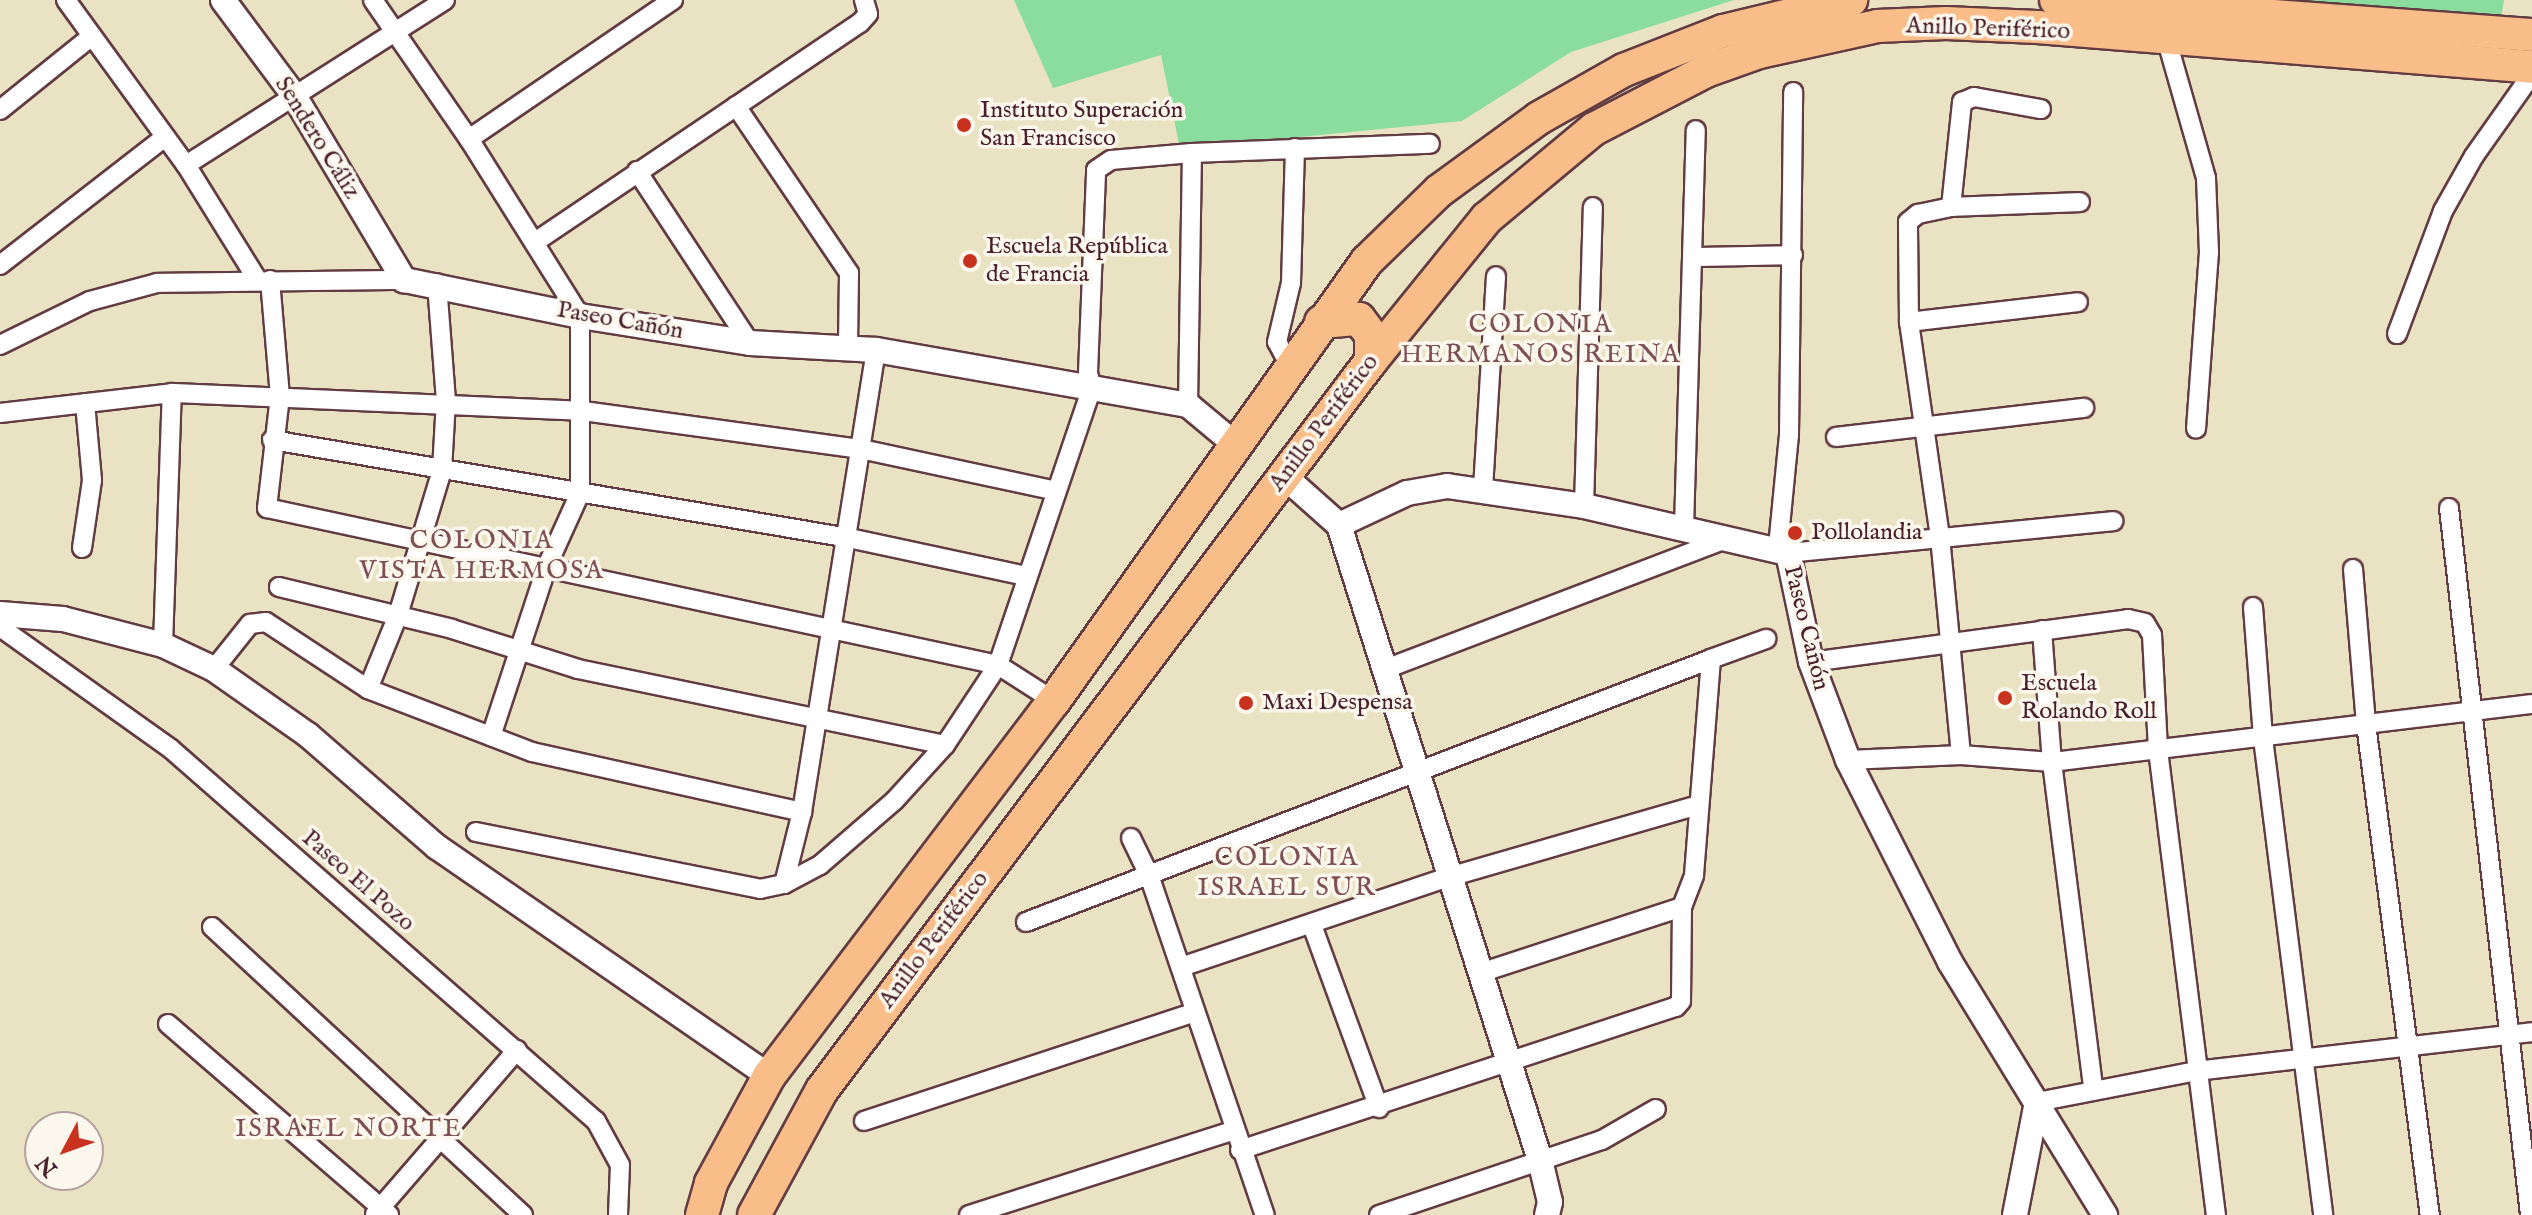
<!DOCTYPE html>
<html>
<head>
<meta charset="utf-8">
<style>
  body { margin:0 }
  #map { position:relative; width:2532px; height:1215px; overflow:hidden; background:#eae3c3; font-family:"IM FELL English",serif }
  div>[style] { position:absolute }
  .green>* { inset:0; background:#8bdd9d }
  .roads { filter:drop-shadow(2px 0 #623c42) drop-shadow(-2px 0 #623c42) drop-shadow(0 2px #623c42) drop-shadow(0 -2px #623c42) }
  .minor>* { height:18px; margin:-9px; padding:0 9px; transform-origin:9px; border-radius:9px; background:#fff }
  .tertiary>* { height:24px; margin:-12px; padding:0 12px; transform-origin:12px; border-radius:12px; background:#fff }
  .trunk>* { height:32px; margin:-16px; padding:0 16px; transform-origin:16px; border-radius:16px; background:#f8bd89 }
  .dots>* { width:22px; height:22px; translate:-50% -50%; box-sizing:border-box; border:4px solid #fbf7ec; border-radius:50% }
  span { translate:-50% -50%; white-space:nowrap; text-align:center; line-height:1.15; -webkit-text-stroke:7px #fbf7ec; paint-order:stroke }
  .street-label { font-size:24px; color:#4a1f2b }
  .poi-label { font-size:24px; color:#4a1f2b }
  .left { translate:0 -50%; text-align:left }
  .neighbourhood-label { font-size:26px; color:#7e5053; letter-spacing:2px }
  .north { position:absolute; left:24px; top:1111px; width:80px; height:80px; box-sizing:border-box; background:#fbf7ec; border:2px solid #b4a19f; border-radius:50%; rotate:229deg; font-size:22px; font-weight:700; line-height:32px; text-align:center; color:#4a1f2b }
  .north::after { content:''; display:block; margin:auto; width:28px; height:36px; background:#c8321e; clip-path:polygon(50% 0,100% 100%,50% 72%,0 100%) }
</style>
</head>
<body>
<div id="map">
  <div class="green">
    <i style="clip-path:polygon(1014px 0,1734px 0,1571px 52px,1462px 121px,1180px 149px,1161px 55px,1053px 88px)"></i>
    <i style="clip-path:polygon(2234px 0,2504px 0,2500px 24px)"></i>
  </div>
  <div class="roads">
    <div class="minor">
      <i style="left:66px;top:0;width:204px;rotate:54deg"></i>
      <i style="left:186px;top:165px;width:134px;rotate:58.1deg"></i>
      <i style="left:373px;top:0;width:169px;rotate:55.4deg"></i>
      <i style="left:469px;top:139px;width:209px;rotate:57.9deg"></i>
      <i style="left:580px;top:316px;width:177px;rotate:90deg"></i>
      <i style="left:580px;top:493px;width:80px;rotate:114.3deg"></i>
      <i style="left:547px;top:566px;width:179px;rotate:108.2deg"></i>
      <i style="left:2167px;top:41px;width:142px;rotate:74.1deg"></i>
      <i style="left:2206px;top:178px;width:74px;rotate:87.7deg"></i>
      <i style="left:2209px;top:252px;width:177px;rotate:94.2deg"></i>
      <i style="left:736px;top:106px;width:202px;rotate:55.9deg"></i>
      <i style="left:849px;top:273px;width:75px;rotate:90.8deg"></i>
      <i style="left:0;top:110px;width:118px;rotate:-38.8deg"></i>
      <i style="left:469px;top:139px;width:247px;rotate:-34.3deg"></i>
      <i style="left:186px;top:165px;width:307px;rotate:-32.5deg"></i>
      <i style="left:637px;top:171px;width:206px;rotate:56.7deg"></i>
      <i style="left:1951px;top:207px;width:106px;rotate:-84deg"></i>
      <i style="left:1962px;top:102px;width:13px;rotate:-23deg"></i>
      <i style="left:1974px;top:97px;width:68px;rotate:10.2deg"></i>
      <i style="left:535px;top:242px;width:392px;rotate:-34deg"></i>
      <i style="left:860px;top:23px;width:12px;rotate:-48deg"></i>
      <i style="left:868px;top:14px;width:15px;rotate:-106deg"></i>
      <i style="left:1693px;top:257px;width:100px;rotate:-1.1deg"></i>
      <i style="left:0;top:265px;width:209px;rotate:-37.8deg"></i>
      <i style="left:270px;top:280px;width:116px;rotate:85.1deg"></i>
      <i style="left:280px;top:396px;width:113px;rotate:96.6deg"></i>
      <i style="left:267px;top:508px;width:748px;rotate:12.12deg"></i>
      <i style="left:998px;top:665px;width:67px;rotate:32.7deg"></i>
      <i style="left:1909px;top:322px;width:170px;rotate:-6.7deg"></i>
      <i style="left:2397px;top:334px;width:131px;rotate:-69.5deg"></i>
      <i style="left:2443px;top:211px;width:63px;rotate:-60.6deg"></i>
      <i style="left:2474px;top:156px;width:100px;rotate:-54.7deg"></i>
      <i style="left:0;top:345px;width:100px;rotate:-26.1deg"></i>
      <i style="left:90px;top:301px;width:69px;rotate:-15deg"></i>
      <i style="left:157px;top:283px;width:247px;rotate:-0.7deg"></i>
      <i style="left:1290px;top:366px;width:27px;rotate:-118deg"></i>
      <i style="left:1277px;top:342px;width:61px;rotate:-76.7deg"></i>
      <i style="left:1291px;top:283px;width:135px;rotate:-88.3deg"></i>
      <i style="left:1188px;top:405px;width:252px;rotate:-89.1deg"></i>
      <i style="left:0;top:413px;width:173px;rotate:-6.6deg"></i>
      <i style="left:172px;top:393px;width:411px;rotate:2.5deg"></i>
      <i style="left:583px;top:411px;width:281px;rotate:7.8deg"></i>
      <i style="left:861px;top:449px;width:196px;rotate:12.1deg"></i>
      <i style="left:1836px;top:437px;width:250px;rotate:-6.7deg"></i>
      <i style="left:272px;top:440px;width:585px;rotate:9.64deg"></i>
      <i style="left:849px;top:538px;width:181px;rotate:12.1deg"></i>
      <i style="left:1483px;top:489px;width:213px;rotate:-86.5deg"></i>
      <i style="left:1584px;top:506px;width:299px;rotate:-88.3deg"></i>
      <i style="left:2449px;top:508px;width:712px;rotate:83.46deg"></i>
      <i style="left:1684px;top:527px;width:397px;rotate:-88.3deg"></i>
      <i style="left:1778px;top:547px;width:113px;rotate:-84.4deg"></i>
      <i style="left:1789px;top:435px;width:343px;rotate:-89.3deg"></i>
      <i style="left:82px;top:548px;width:69px;rotate:-81.6deg"></i>
      <i style="left:92px;top:480px;width:77px;rotate:-95.2deg"></i>
      <i style="left:1788px;top:553px;width:327px;rotate:-5.6deg"></i>
      <i style="left:2353px;top:569px;width:156px;rotate:85.2deg"></i>
      <i style="left:2366px;top:724px;width:495px;rotate:82.6deg"></i>
      <i style="left:279px;top:587px;width:178px;rotate:13.6deg"></i>
      <i style="left:452px;top:629px;width:132px;rotate:17.6deg"></i>
      <i style="left:578px;top:669px;width:375px;rotate:11.7deg"></i>
      <i style="left:2253px;top:607px;width:131px;rotate:85.6deg"></i>
      <i style="left:2263px;top:738px;width:481px;rotate:82.8deg"></i>
      <i style="left:0;top:627px;width:210px;rotate:35.5deg"></i>
      <i style="left:171px;top:749px;width:565px;rotate:41.2deg"></i>
      <i style="left:596px;top:1121px;width:50px;rotate:61.4deg"></i>
      <i style="left:620px;top:1165px;width:50px;rotate:92.3deg"></i>
      <i style="left:2042px;top:630px;width:132px;rotate:85.7deg"></i>
      <i style="left:2052px;top:762px;width:329px;rotate:82.8deg"></i>
      <i style="left:163px;top:645px;width:252px;rotate:-88deg"></i>
      <i style="left:1811px;top:662px;width:320px;rotate:-7.7deg"></i>
      <i style="left:2128px;top:619px;width:17px;rotate:13deg"></i>
      <i style="left:2145px;top:623px;width:14px;rotate:60deg"></i>
      <i style="left:2152px;top:635px;width:115px;rotate:87deg"></i>
      <i style="left:2158px;top:750px;width:469px;rotate:82.9deg"></i>
      <i style="left:214px;top:669px;width:58px;rotate:-51.3deg"></i>
      <i style="left:250px;top:624px;width:16px;rotate:-7deg"></i>
      <i style="left:266px;top:622px;width:122px;rotate:33.3deg"></i>
      <i style="left:368px;top:689px;width:176px;rotate:21deg"></i>
      <i style="left:532px;top:752px;width:277px;rotate:12.5deg"></i>
      <i style="left:1383px;top:670px;width:369px;rotate:-20.9deg"></i>
      <i style="left:368px;top:689px;width:80px;rotate:-67.9deg"></i>
      <i style="left:398px;top:615px;width:152px;rotate:-73.1deg"></i>
      <i style="left:442px;top:470px;width:69px;rotate:-86.7deg"></i>
      <i style="left:446px;top:401px;width:118px;rotate:-94.4deg"></i>
      <i style="left:1961px;top:755px;width:219px;rotate:-95.5deg"></i>
      <i style="left:1940px;top:537px;width:217px;rotate:-98.2deg"></i>
      <i style="left:1909px;top:322px;width:100px;rotate:-90.6deg"></i>
      <i style="left:1908px;top:222px;width:13px;rotate:-39deg"></i>
      <i style="left:1918px;top:214px;width:34px;rotate:-12deg"></i>
      <i style="left:1951px;top:207px;width:129px;rotate:-2.2deg"></i>
      <i style="left:1848px;top:760px;width:113px;rotate:-2.5deg"></i>
      <i style="left:1961px;top:755px;width:91px;rotate:4.4deg"></i>
      <i style="left:2052px;top:762px;width:483px;rotate:-6.9deg"></i>
      <i style="left:476px;top:832px;width:290px;rotate:11.3deg"></i>
      <i style="left:760px;top:889px;width:25px;rotate:-12deg"></i>
      <i style="left:784px;top:884px;width:41px;rotate:-27.8deg"></i>
      <i style="left:820px;top:865px;width:99px;rotate:-40.9deg"></i>
      <i style="left:895px;top:800px;width:74px;rotate:-47.7deg"></i>
      <i style="left:945px;top:745px;width:96px;rotate:-56.5deg"></i>
      <i style="left:998px;top:665px;width:293px;rotate:-71.3deg"></i>
      <i style="left:1092px;top:388px;width:16px;rotate:-105deg"></i>
      <i style="left:1088px;top:373px;width:203px;rotate:-87.7deg"></i>
      <i style="left:1096px;top:170px;width:18px;rotate:-34deg"></i>
      <i style="left:1111px;top:160px;width:81px;rotate:-4.9deg"></i>
      <i style="left:1192px;top:153px;width:238px;rotate:-2.2deg"></i>
      <i style="left:1131px;top:838px;width:41px;rotate:64.1deg"></i>
      <i style="left:1149px;top:875px;width:359px;rotate:71.2deg"></i>
      <i style="left:784px;top:884px;width:74px;rotate:-76deg"></i>
      <i style="left:802px;top:812px;width:468px;rotate:-80.9deg"></i>
      <i style="left:1026px;top:922px;width:734px;rotate:-21deg"></i>
      <i style="left:1312px;top:925px;width:195px;rotate:69.9deg"></i>
      <i style="left:212px;top:927px;width:424px;rotate:42.8deg"></i>
      <i style="left:1181px;top:967px;width:283px;rotate:-18.6deg"></i>
      <i style="left:1449px;top:877px;width:259px;rotate:-16.1deg"></i>
      <i style="left:1480px;top:973px;width:213px;rotate:-18.1deg"></i>
      <i style="left:168px;top:1024px;width:292px;rotate:40.8deg"></i>
      <i style="left:2037px;top:1102px;width:162px;rotate:-11deg"></i>
      <i style="left:2196px;top:1071px;width:338px;rotate:-6.6deg"></i>
      <i style="left:864px;top:1121px;width:348px;rotate:-18.2deg"></i>
      <i style="left:1240px;top:1150px;width:459px;rotate:-18.2deg"></i>
      <i style="left:1676px;top:1007px;width:8px;rotate:-50deg"></i>
      <i style="left:1681px;top:1001px;width:94px;rotate:-89.4deg"></i>
      <i style="left:1682px;top:907px;width:34px;rotate:-69deg"></i>
      <i style="left:1694px;top:875px;width:217px;rotate:-85.5deg"></i>
      <i style="left:1711px;top:659px;width:59px;rotate:-20deg"></i>
      <i style="left:375px;top:1214px;width:217px;rotate:-49.1deg"></i>
      <i style="left:969px;top:1215px;width:277px;rotate:-17.7deg"></i>
      <i style="left:1379px;top:1215px;width:235px;rotate:-18.6deg"></i>
      <i style="left:1602px;top:1140px;width:62px;rotate:-29.9deg"></i>
    </div>
    <div class="tertiary">
      <i style="left:223px;top:0;width:117px;rotate:53.3deg"></i>
      <i style="left:293px;top:94px;width:217px;rotate:59.2deg"></i>
      <i style="left:404px;top:280px;width:180px;rotate:11.6deg"></i>
      <i style="left:580px;top:316px;width:172px;rotate:9deg"></i>
      <i style="left:750px;top:343px;width:126px;rotate:3.2deg"></i>
      <i style="left:876px;top:350px;width:317px;rotate:10deg"></i>
      <i style="left:1188px;top:405px;width:62px;rotate:39.8deg"></i>
      <i style="left:1284px;top:476px;width:74px;rotate:41.7deg"></i>
      <i style="left:1339px;top:525px;width:75px;rotate:-25.2deg"></i>
      <i style="left:1407px;top:493px;width:41px;rotate:-9.9deg"></i>
      <i style="left:1447px;top:486px;width:138px;rotate:8.3deg"></i>
      <i style="left:1584px;top:506px;width:209px;rotate:13deg"></i>
      <i style="left:1788px;top:553px;width:111px;rotate:78.1deg"></i>
      <i style="left:1811px;top:662px;width:105px;rotate:69.3deg"></i>
      <i style="left:1848px;top:760px;width:226px;rotate:63.2deg"></i>
      <i style="left:1950px;top:962px;width:297px;rotate:58.5deg"></i>
      <i style="left:1339px;top:525px;width:666px;rotate:72.44deg"></i>
      <i style="left:1540px;top:1160px;width:43px;rotate:76.6deg"></i>
      <i style="left:1550px;top:1202px;width:13px;rotate:103deg"></i>
      <i style="left:0;top:614px;width:63px;rotate:4.5deg"></i>
      <i style="left:63px;top:619px;width:103px;rotate:14.6deg"></i>
      <i style="left:163px;top:645px;width:56px;rotate:25.2deg"></i>
      <i style="left:214px;top:669px;width:115px;rotate:35.1deg"></i>
      <i style="left:308px;top:735px;width:171px;rotate:41deg"></i>
      <i style="left:437px;top:847px;width:403px;rotate:34.6deg"></i>
      <i style="left:2015px;top:1215px;width:115px;rotate:-79deg"></i>
    </div>
    <div class="trunk">
      <i style="left:2056px;top:0;width:477px;rotate:4.2deg"></i>
      <i style="left:1321px;top:322px;width:38px;rotate:-5deg"></i>
      <i style="left:1359px;top:319px;width:20px;rotate:53deg"></i>
      <i style="left:1371px;top:335px;width:26px;rotate:90deg"></i>
      <i style="left:702px;top:1215px;width:33px;rotate:-74deg"></i>
      <i style="left:711px;top:1183px;width:122px;rotate:-61.5deg"></i>
      <i style="left:769px;top:1076px;width:471px;rotate:-52.8deg"></i>
      <i style="left:1054px;top:701px;width:540px;rotate:-54.57deg"></i>
      <i style="left:1367px;top:261px;width:100px;rotate:-44.2deg"></i>
      <i style="left:1439px;top:191px;width:124px;rotate:-36.1deg"></i>
      <i style="left:1539px;top:118px;width:98px;rotate:-29.5deg"></i>
      <i style="left:1624px;top:70px;width:106px;rotate:-21.5deg"></i>
      <i style="left:1723px;top:31px;width:132px;rotate:-13.6deg"></i>
      <i style="left:754px;top:1215px;width:142px;rotate:-61.5deg"></i>
      <i style="left:822px;top:1090px;width:913px;rotate:-53.02deg"></i>
      <i style="left:1371px;top:361px;width:184px;rotate:-51deg"></i>
      <i style="left:1487px;top:218px;width:139px;rotate:-39.8deg"></i>
      <i style="left:1594px;top:129px;width:126px;rotate:-27.4deg"></i>
      <i style="left:1706px;top:71px;width:56px;rotate:-19.7deg"></i>
      <i style="left:1759px;top:52px;width:121px;rotate:-12.4deg"></i>
      <i style="left:1877px;top:26px;width:69px;rotate:-2.5deg"></i>
      <i style="left:1946px;top:23px;width:91px;rotate:2.5deg"></i>
      <i style="left:2037px;top:27px;width:497px;rotate:4.6deg"></i>
    </div>
  </div>
  <div class="dots">
    <i style="left:964px;top:125px;background:#c8321e"></i>
    <i style="left:970px;top:261px;background:#c8321e"></i>
    <i style="left:1795px;top:533px;background:#c8321e"></i>
    <i style="left:2005px;top:698px;background:#c8321e"></i>
    <i style="left:1246px;top:703px;background:#c8321e"></i>
  </div>
  <div class="street-label">
    <span style="left:1988px;top:29px;rotate:2deg">Anillo Periférico</span>
    <span style="left:317px;top:138px;rotate:58deg">Sendero Cáliz</span>
    <span style="left:620px;top:321px;rotate:10deg">Paseo Cañón</span>
    <span style="left:1324px;top:423px;rotate:-53deg">Anillo Periférico</span>
    <span style="left:1806px;top:628px;rotate:76deg">Paseo Cañón</span>
    <span style="left:358px;top:881px;rotate:41deg">Paseo El Pozo</span>
    <span style="left:934px;top:940px;rotate:-53deg">Anillo Periférico</span>
  </div>
  <div class="poi-label">
    <span class="left" style="left:980px;top:125px">Instituto Superación<br>San Francisco</span>
    <span class="left" style="left:986px;top:261px">Escuela República<br>de Francia</span>
    <span class="left" style="left:1811px;top:533px">Pollolandia</span>
    <span class="left" style="left:2021px;top:698px">Escuela<br>Rolando Roll</span>
    <span class="left" style="left:1262px;top:703px">Maxi Despensa</span>
  </div>
  <div class="neighbourhood-label">
    <span style="left:1541px;top:340px">COLONIA<br>HERMANOS REINA</span>
    <span style="left:482px;top:556px">COLONIA<br>VISTA HERMOSA</span>
    <span style="left:1287px;top:873px">COLONIA<br>ISRAEL SUR</span>
    <span style="left:349px;top:1129px">ISRAEL NORTE</span>
  </div>
  <div class="north">N</div>
</div>
</body>
</html>
